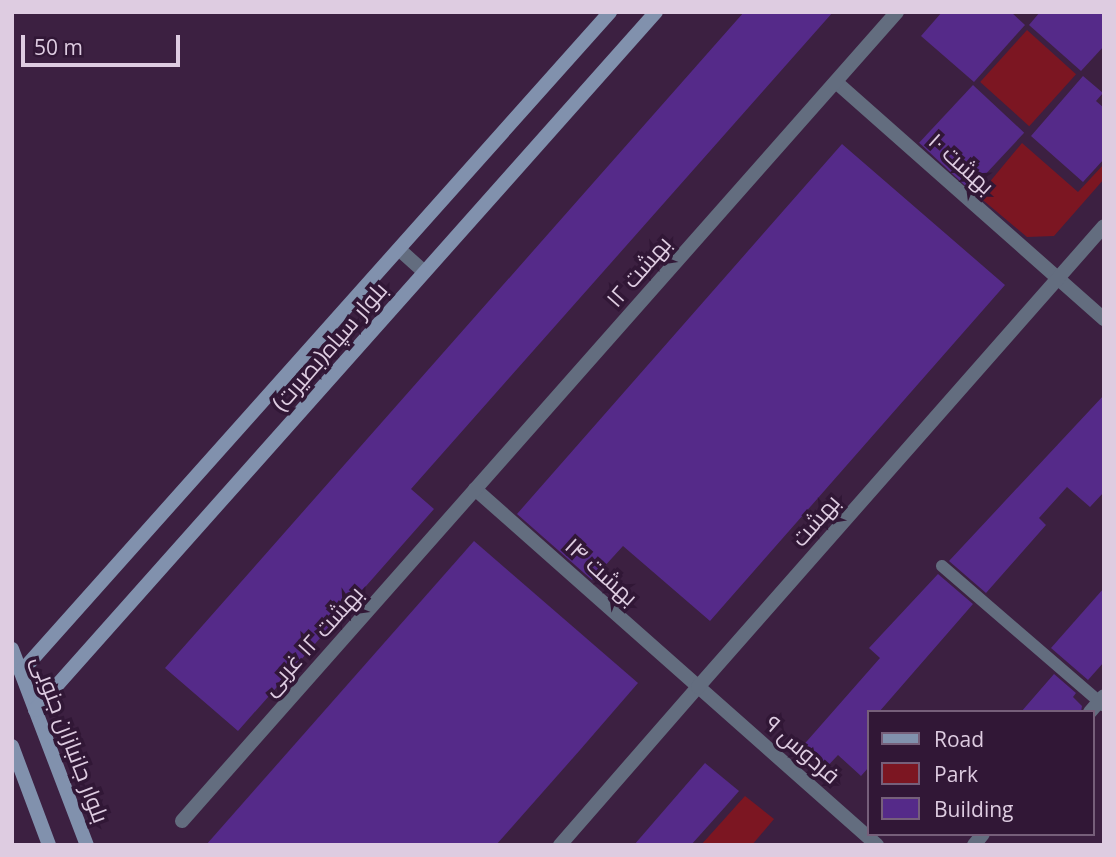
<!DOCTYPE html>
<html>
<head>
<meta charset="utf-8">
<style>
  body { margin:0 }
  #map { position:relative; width:1116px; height:857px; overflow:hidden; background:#3c2041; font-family:"Open Sans",Cairo,sans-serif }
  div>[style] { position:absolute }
  .green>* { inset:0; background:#7c1622; transform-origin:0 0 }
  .building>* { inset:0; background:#552a89; transform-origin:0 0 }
  .service>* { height:12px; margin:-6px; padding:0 6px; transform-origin:6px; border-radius:6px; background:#636d7f }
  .minor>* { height:14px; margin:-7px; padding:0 7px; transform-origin:7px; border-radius:7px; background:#636d7f }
  .tertiary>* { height:14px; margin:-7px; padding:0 7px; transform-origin:7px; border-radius:7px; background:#636d7f }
  .secondary>* { height:14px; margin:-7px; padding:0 7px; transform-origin:7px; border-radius:7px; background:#8191ad }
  span { translate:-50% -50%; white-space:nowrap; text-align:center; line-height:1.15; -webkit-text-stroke:7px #311736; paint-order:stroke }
  .street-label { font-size:23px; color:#decce1 }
  .frame { position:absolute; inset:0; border:14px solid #decce1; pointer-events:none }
  .legend { position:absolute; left:867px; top:710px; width:228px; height:126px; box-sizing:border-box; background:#311736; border:2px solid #765f7a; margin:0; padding:9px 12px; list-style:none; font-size:21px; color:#decce1 }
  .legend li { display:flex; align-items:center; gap:14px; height:35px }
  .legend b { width:35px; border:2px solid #765f7a }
  .scale { position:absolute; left:21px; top:35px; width:159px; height:32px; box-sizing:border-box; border:4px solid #decce1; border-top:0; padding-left:9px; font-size:21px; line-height:24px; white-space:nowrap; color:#decce1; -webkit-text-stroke:5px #311736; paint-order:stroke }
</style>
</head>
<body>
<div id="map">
  <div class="green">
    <i style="left:1027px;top:30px;width:66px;height:70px;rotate:42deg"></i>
    <i style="clip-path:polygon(1022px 143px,1078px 192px,1104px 164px,1104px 179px,1054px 236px,1027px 237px,978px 196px)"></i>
    <i style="clip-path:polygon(745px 796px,774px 819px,752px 845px,701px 845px)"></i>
  </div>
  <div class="building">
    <i style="clip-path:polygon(744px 12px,833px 12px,411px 489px,434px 509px,238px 731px,165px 668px)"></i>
    <i style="clip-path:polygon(942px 12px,1011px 12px,1025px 25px,974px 82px,921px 36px)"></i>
    <i style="clip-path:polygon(1040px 12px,1104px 12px,1104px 46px,1081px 71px,1029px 25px)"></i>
    <i style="clip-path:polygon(1083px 76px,1103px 93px,1096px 101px,1104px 108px,1104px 159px,1083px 182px,1031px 136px)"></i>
    <i style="left:973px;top:85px;width:70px;height:79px;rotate:43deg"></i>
    <i style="clip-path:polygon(842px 144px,1005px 285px,710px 621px,623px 546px,592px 580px,517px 514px)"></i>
    <i style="clip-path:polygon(1104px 395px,1104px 492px,1090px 507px,1067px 487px,1039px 518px,1046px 525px,986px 593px,949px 561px)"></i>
    <i style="clip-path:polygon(474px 541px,638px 683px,580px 750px,496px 845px,206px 845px)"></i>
    <i style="clip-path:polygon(938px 574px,973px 604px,879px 712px,869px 712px,869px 767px,861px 776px,838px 755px,824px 770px,800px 749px,880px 658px,869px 648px)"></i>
    <i style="clip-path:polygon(1104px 588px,1104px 662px,1088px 680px,1051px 648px)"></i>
    <i style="clip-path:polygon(1054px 674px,1076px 693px,1073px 697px,1082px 706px,1081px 712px,1021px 712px)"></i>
    <i style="clip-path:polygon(705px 763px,739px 791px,725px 807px,691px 845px,634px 845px)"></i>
  </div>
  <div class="service">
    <i style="left:942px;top:566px;width:214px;rotate:40.8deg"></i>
  </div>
  <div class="minor">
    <i style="left:836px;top:82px;width:358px;rotate:41.5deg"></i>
    <i style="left:475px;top:489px;width:537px;rotate:41.53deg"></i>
    <i style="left:1090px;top:712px;width:21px;rotate:-49deg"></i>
    <i style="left:182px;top:821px;width:1080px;rotate:-48.53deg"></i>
    <i style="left:560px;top:845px;width:210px;rotate:-48.9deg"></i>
    <i style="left:974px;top:845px;width:14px;rotate:-51deg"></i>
  </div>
  <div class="tertiary">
    <i style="left:401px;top:251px;width:31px;rotate:42deg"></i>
    <i style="left:698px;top:687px;width:614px;rotate:-48.63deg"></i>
  </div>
  <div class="secondary">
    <i style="left:12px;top:649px;width:210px;rotate:69.1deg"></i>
    <i style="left:21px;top:672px;width:885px;rotate:-48.25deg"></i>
    <i style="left:35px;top:710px;width:934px;rotate:-48.34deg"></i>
    <i style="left:12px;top:746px;width:106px;rotate:69.5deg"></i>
  </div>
  <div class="street-label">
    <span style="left:962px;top:163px;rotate:42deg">بهشت ۱۰</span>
    <span style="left:638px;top:271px;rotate:-49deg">بهشت ۱۲</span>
    <span style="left:329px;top:346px;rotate:-49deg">بلوار سپاه(بصیرت)</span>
    <span style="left:815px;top:520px;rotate:-49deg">بهشت</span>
    <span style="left:602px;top:571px;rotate:42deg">بهشت ۱۴</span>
    <span style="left:312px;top:640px;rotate:-48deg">بهشت ۱۲ غربی</span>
    <span style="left:71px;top:739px;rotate:69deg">بلوار جانبازان جنوبی</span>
    <span style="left:803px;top:749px;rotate:41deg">فردوس ۹</span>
  </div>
  <div class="frame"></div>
  <ul class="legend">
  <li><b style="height:9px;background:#8191ad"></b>Road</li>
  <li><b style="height:19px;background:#7c1622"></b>Park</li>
  <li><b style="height:19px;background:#552a89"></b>Building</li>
  </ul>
  <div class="scale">50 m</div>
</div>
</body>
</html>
